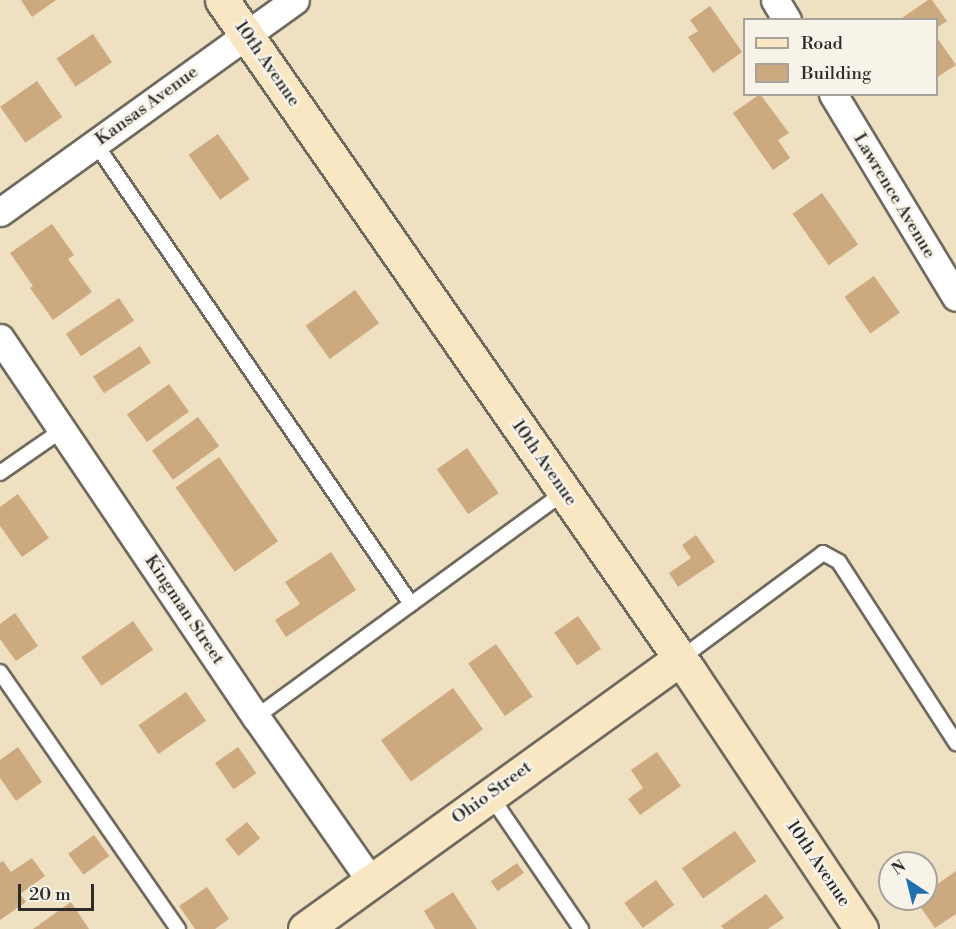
<!DOCTYPE html>
<html>
<head>
<meta charset="utf-8">
<style>
  body { margin:0 }
  #map { position:relative; width:956px; height:929px; overflow:hidden; background:#eee0c0; font-family:"Libre Bodoni",serif }
  div>[style] { position:absolute }
  .building>* { inset:0; background:#cda980; transform-origin:0 0 }
  .roads { filter:drop-shadow(2px 0 #6f6a5f) drop-shadow(-2px 0 #6f6a5f) drop-shadow(0 2px #6f6a5f) drop-shadow(0 -2px #6f6a5f) }
  .lane>* { height:14px; margin:-7px; padding:0 7px; transform-origin:7px; border-radius:7px; background:#fff }
  .street>* { height:27px; margin:-13.5px; padding:0 13.5px; transform-origin:13.5px; border-radius:13.5px; background:#fff }
  .secondary>* { height:33px; margin:-16.5px; padding:0 16.5px; transform-origin:16.5px; border-radius:16.5px; background:#f9e7c3 }
  span { translate:-50% -50%; white-space:nowrap; text-align:center; line-height:1.15; -webkit-text-stroke:5px #f7f3e8; paint-order:stroke }
  .street-label { font-size:18px; color:#2b2b2b }
  .legend { position:absolute; left:743px; top:18px; width:195px; height:78px; box-sizing:border-box; background:#f7f3e8; border:2px solid #a5a39c; margin:0; padding:8px 10px; list-style:none; font-size:18px; color:#2b2b2b }
  .legend li { display:flex; align-items:center; gap:12px; height:30px }
  .legend b { width:30px; border:2px solid #a5a39c }
  .north { position:absolute; left:878px; top:851px; width:60px; height:60px; box-sizing:border-box; background:#f7f3e8; border:2px solid #a5a39c; border-radius:50%; rotate:325deg; font-size:16px; font-weight:700; line-height:24px; text-align:center; color:#2b2b2b }
  .north::after { content:''; display:block; margin:auto; width:21px; height:27px; background:#1f6fb2; clip-path:polygon(50% 0,100% 100%,50% 72%,0 100%) }
  .scale { position:absolute; left:18px; top:884px; width:76px; height:27px; box-sizing:border-box; border:3px solid #2b2b2b; border-top:0; padding-left:8px; font-size:18px; line-height:21px; white-space:nowrap; color:#2b2b2b; -webkit-text-stroke:4px #f7f3e8; paint-order:stroke }
</style>
</head>
<body>
<div id="map">
  <div class="building">
    <i style="clip-path:polygon(21px 0,56px 0,32px 17px)"></i>
    <i style="clip-path:polygon(928px 0,932px 0,947px 21px,936px 28px,936px 20px,899px 20px)"></i>
    <i style="clip-path:polygon(710px 6px,742px 52px,713px 73px,688px 37px,698px 31px,690px 20px)"></i>
    <i style="left:93px;top:34px;width:34px;height:44px;rotate:56deg"></i>
    <i style="clip-path:polygon(936px 36px,956px 65px,936px 78px)"></i>
    <i style="left:37px;top:81px;width:44px;height:45px;rotate:55deg"></i>
    <i style="clip-path:polygon(760px 94px,789px 133px,778px 140px,790px 158px,773px 170px,733px 113px)"></i>
    <i style="left:218px;top:134px;width:55px;height:36px;rotate:55deg"></i>
    <i style="left:822px;top:193px;width:63px;height:36px;rotate:55deg"></i>
    <i style="clip-path:polygon(52px 224px,74px 255px,68px 259px,92px 292px,53px 320px,30px 288px,33px 286px,10px 253px)"></i>
    <i style="left:874px;top:276px;width:45px;height:36px;rotate:55deg"></i>
    <i style="left:355px;top:290px;width:41px;height:61px;rotate:54deg"></i>
    <i style="left:119px;top:298px;width:27px;height:64px;rotate:56deg"></i>
    <i style="left:140px;top:346px;width:20px;height:56px;rotate:57deg"></i>
    <i style="left:169px;top:384px;width:34px;height:52px;rotate:54deg"></i>
    <i style="left:198px;top:417px;width:36px;height:57px;rotate:54deg"></i>
    <i style="left:467px;top:448px;width:55px;height:37px;rotate:55deg"></i>
    <i style="left:219px;top:457px;width:103px;height:53px;rotate:55deg"></i>
    <i style="clip-path:polygon(18px 494px,49px 538px,22px 557px,0 526px,0 507px)"></i>
    <i style="clip-path:polygon(696px 535px,715px 562px,678px 587px,669px 573px,691px 558px,682px 545px)"></i>
    <i style="clip-path:polygon(331px 552px,356px 590px,286px 637px,275px 620px,300px 604px,285px 582px)"></i>
    <i style="clip-path:polygon(15px 613px,38px 646px,16px 661px,0 639px,0 624px)"></i>
    <i style="left:578px;top:616px;width:40px;height:29px;rotate:55deg"></i>
    <i style="left:133px;top:621px;width:35px;height:63px;rotate:55deg"></i>
    <i style="left:496px;top:644px;width:64px;height:34px;rotate:55deg"></i>
    <i style="left:453px;top:688px;width:51px;height:89px;rotate:54deg"></i>
    <i style="left:186px;top:692px;width:35px;height:58px;rotate:55deg"></i>
    <i style="clip-path:polygon(18px 747px,42px 782px,16px 801px,0 778px,0 760px)"></i>
    <i style="left:238px;top:747px;width:32px;height:28px;rotate:55deg"></i>
    <i style="clip-path:polygon(657px 752px,681px 786px,640px 815px,628px 799px,643px 788px,631px 770px)"></i>
    <i style="left:247px;top:822px;width:21px;height:28px;rotate:51deg"></i>
    <i style="left:735px;top:831px;width:37px;height:65px;rotate:55deg"></i>
    <i style="left:94px;top:835px;width:26px;height:32px;rotate:54deg"></i>
    <i style="clip-path:polygon(32px 858px,45px 876px,20px 894px,26px 902px,0 920px,0 863px,3px 861px,11px 872px)"></i>
    <i style="left:517px;top:863px;width:12px;height:32px;rotate:55deg"></i>
    <i style="clip-path:polygon(956px 871px,956px 914px,935px 928px,915px 899px,926px 899px,926px 892px)"></i>
    <i style="left:656px;top:880px;width:31px;height:39px;rotate:54deg"></i>
    <i style="clip-path:polygon(207px 887px,229px 919px,215px 929px,195px 929px,179px 906px)"></i>
    <i style="clip-path:polygon(453px 892px,477px 929px,435px 929px,424px 911px)"></i>
    <i style="clip-path:polygon(766px 894px,784px 918px,768px 929px,724px 929px,721px 926px)"></i>
    <i style="clip-path:polygon(71px 902px,89px 929px,33px 929px)"></i>
  </div>
  <div class="roads">
    <div class="lane">
      <i style="left:95px;top:143px;width:559px;rotate:55.57deg"></i>
      <i style="left:0;top:473px;width:75px;rotate:-34.7deg"></i>
      <i style="left:680px;top:659px;width:178px;rotate:-36.5deg"></i>
      <i style="left:823px;top:553px;width:18px;rotate:29deg"></i>
      <i style="left:839px;top:562px;width:216px;rotate:57.1deg"></i>
      <i style="left:0;top:672px;width:313px;rotate:55.3deg"></i>
      <i style="left:256px;top:717px;width:381px;rotate:-36.1deg"></i>
      <i style="left:490px;top:795px;width:162px;rotate:55.8deg"></i>
    </div>
    <div class="street">
      <i style="left:775px;top:0;width:23px;rotate:59deg"></i>
      <i style="left:833px;top:94px;width:237px;rotate:58.8deg"></i>
      <i style="left:0;top:212px;width:363px;rotate:-35.7deg"></i>
      <i style="left:0;top:338px;width:457px;rotate:56deg"></i>
      <i style="left:256px;top:717px;width:199px;rotate:55deg"></i>
    </div>
    <div class="secondary">
      <i style="left:222px;top:0;width:818px;rotate:55.16deg"></i>
      <i style="left:689px;top:671px;width:310px;rotate:56.3deg"></i>
      <i style="left:305px;top:929px;width:462px;rotate:-35.8deg"></i>
    </div>
  </div>
  <div class="street-label">
    <span style="left:267px;top:64px;rotate:55deg">10th Avenue</span>
    <span style="left:147px;top:106px;rotate:-36deg">Kansas Avenue</span>
    <span style="left:894px;top:196px;rotate:59deg">Lawrence Avenue</span>
    <span style="left:544px;top:463px;rotate:55deg">10th Avenue</span>
    <span style="left:184px;top:610px;rotate:56deg">Kingman Street</span>
    <span style="left:492px;top:793px;rotate:-36deg">Ohio Street</span>
    <span style="left:818px;top:864px;rotate:56deg">10th Avenue</span>
  </div>
  <ul class="legend">
  <li><b style="height:8px;background:#f9e7c3"></b>Road</li>
  <li><b style="height:16px;background:#cda980"></b>Building</li>
  </ul>
  <div class="north">N</div>
  <div class="scale">20 m</div>
</div>
</body>
</html>
